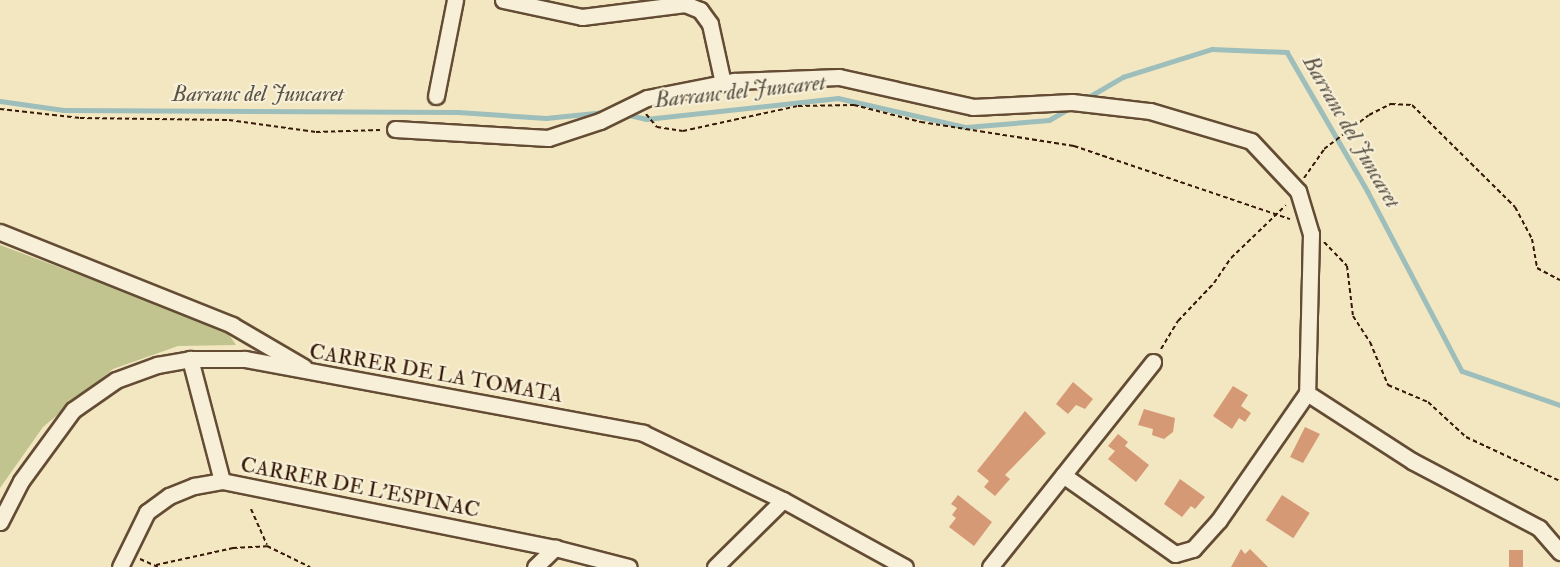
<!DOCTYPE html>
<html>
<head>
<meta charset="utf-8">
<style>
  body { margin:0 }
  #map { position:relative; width:1560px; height:567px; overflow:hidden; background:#f3e7c2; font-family:"IM FELL Double Pica",serif }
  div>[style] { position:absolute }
  .green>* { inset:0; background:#c1c48f }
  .stream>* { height:4.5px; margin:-2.25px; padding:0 2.25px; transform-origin:2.25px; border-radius:2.25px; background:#9dbebb }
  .building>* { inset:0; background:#d59a75; transform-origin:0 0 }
  .path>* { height:2px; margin-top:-1px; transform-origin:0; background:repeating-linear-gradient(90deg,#351805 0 4.5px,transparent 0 7.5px) }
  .roads { filter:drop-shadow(2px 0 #644c34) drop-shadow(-2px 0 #644c34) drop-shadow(0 2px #644c34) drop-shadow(0 -2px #644c34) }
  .minor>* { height:15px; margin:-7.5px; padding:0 7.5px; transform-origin:7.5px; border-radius:7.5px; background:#f7efd7 }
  span { translate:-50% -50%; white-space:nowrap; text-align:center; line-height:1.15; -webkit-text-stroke:4.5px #f7efd7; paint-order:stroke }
  .street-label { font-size:21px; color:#351805 }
  .water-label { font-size:22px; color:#595245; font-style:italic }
</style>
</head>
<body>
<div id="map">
  <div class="green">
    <i style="clip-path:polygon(0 245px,226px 330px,236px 345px,178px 346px,113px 369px,43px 427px,0 488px)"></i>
  </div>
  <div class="stream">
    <i style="left:1085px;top:99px;width:44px;rotate:-30.1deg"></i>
    <i style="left:1123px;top:77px;width:93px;rotate:-17.5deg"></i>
    <i style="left:1212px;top:49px;width:75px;rotate:2.3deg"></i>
    <i style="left:1287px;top:52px;width:162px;rotate:59.9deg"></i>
    <i style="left:1368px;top:192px;width:202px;rotate:62.3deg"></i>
    <i style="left:1462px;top:371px;width:104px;rotate:19.1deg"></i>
    <i style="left:0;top:101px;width:64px;rotate:8.1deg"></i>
    <i style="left:63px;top:110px;width:395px;rotate:0.3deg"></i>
    <i style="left:458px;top:112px;width:88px;rotate:3.9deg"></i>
    <i style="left:546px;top:118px;width:59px;rotate:-5.8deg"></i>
    <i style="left:625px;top:114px;width:22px;rotate:13deg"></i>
    <i style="left:646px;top:119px;width:193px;rotate:-6.2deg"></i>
    <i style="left:838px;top:98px;width:131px;rotate:12.8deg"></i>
    <i style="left:966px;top:127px;width:83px;rotate:-4.8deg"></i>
    <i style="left:1049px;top:120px;width:24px;rotate:-30deg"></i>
  </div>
  <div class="building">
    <i style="clip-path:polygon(1073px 382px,1093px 399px,1085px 409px,1076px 405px,1068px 414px,1056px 404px)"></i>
    <i style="clip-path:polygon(1233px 386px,1248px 395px,1241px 406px,1251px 413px,1245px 422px,1239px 418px,1232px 429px,1213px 416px)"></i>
    <i style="clip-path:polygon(1144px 409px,1175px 418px,1173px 432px,1164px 439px,1152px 435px,1153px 429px,1138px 425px)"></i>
    <i style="clip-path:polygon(1025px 411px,1046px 433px,1005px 475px,1010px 479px,995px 496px,984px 487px,989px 481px,977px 471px)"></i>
    <i style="clip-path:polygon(1305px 427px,1320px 434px,1303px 463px,1290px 457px)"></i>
    <i style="clip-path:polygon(1118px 434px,1128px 442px,1125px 446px,1149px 465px,1136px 482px,1108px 459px,1115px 451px,1108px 446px)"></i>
    <i style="clip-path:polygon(1180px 479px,1205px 497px,1195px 509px,1191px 506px,1182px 517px,1164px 504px)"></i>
    <i style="clip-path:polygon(958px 495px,992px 522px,974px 546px,949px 527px,956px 518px,952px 515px,957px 508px,951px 504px)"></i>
    <i style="left:1282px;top:495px;width:33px;height:30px;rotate:33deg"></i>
    <i style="clip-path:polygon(1241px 549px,1245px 554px,1250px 549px,1268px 567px,1231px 567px)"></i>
    <i style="left:1509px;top:550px;width:14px;height:17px"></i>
  </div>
  <div class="path">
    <i style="left:0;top:109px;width:81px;rotate:6.4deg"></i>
    <i style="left:80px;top:118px;width:149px;rotate:0.8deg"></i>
    <i style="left:229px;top:120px;width:88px;rotate:7.9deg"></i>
    <i style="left:316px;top:132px;width:64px;rotate:-1.8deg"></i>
    <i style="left:646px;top:114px;width:17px;rotate:50deg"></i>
    <i style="left:657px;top:127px;width:26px;rotate:9deg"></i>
    <i style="left:683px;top:131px;width:118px;rotate:-12.3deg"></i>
    <i style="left:798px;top:106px;width:56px;rotate:-1deg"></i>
    <i style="left:854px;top:105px;width:69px;rotate:14.2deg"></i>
    <i style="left:921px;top:122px;width:155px;rotate:8.9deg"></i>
    <i style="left:1074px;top:146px;width:228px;rotate:18.7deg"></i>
    <i style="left:1304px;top:178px;width:35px;rotate:-55deg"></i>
    <i style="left:1324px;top:149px;width:56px;rotate:-37.1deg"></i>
    <i style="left:1369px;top:115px;width:25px;rotate:-27deg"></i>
    <i style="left:1391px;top:104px;width:21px;rotate:3deg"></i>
    <i style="left:1412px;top:105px;width:145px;rotate:44.7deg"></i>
    <i style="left:1515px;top:207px;width:36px;rotate:62deg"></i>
    <i style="left:1532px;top:239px;width:29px;rotate:80deg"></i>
    <i style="left:1537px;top:268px;width:26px;rotate:28deg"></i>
    <i style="left:1324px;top:242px;width:33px;rotate:46deg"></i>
    <i style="left:1347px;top:266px;width:50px;rotate:83.2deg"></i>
    <i style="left:1353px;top:316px;width:31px;rotate:57deg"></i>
    <i style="left:1370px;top:342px;width:47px;rotate:67.3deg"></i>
    <i style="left:1388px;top:385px;width:43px;rotate:23deg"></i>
    <i style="left:1428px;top:402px;width:52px;rotate:42.6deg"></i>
    <i style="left:1466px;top:437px;width:104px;rotate:25.1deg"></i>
    <i style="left:1161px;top:349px;width:33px;rotate:-59deg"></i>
    <i style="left:1178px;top:321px;width:52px;rotate:-46.5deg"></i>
    <i style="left:1214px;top:283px;width:30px;rotate:-56deg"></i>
    <i style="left:1231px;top:258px;width:76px;rotate:-43.9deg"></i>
    <i style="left:251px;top:509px;width:39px;rotate:66deg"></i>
    <i style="left:140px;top:559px;width:20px;rotate:24deg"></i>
    <i style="left:156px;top:565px;width:79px;rotate:-12.4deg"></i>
    <i style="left:233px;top:548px;width:34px;rotate:-3deg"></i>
    <i style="left:267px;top:546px;width:48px;rotate:26deg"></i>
  </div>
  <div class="roads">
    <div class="minor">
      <i style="left:503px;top:0;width:81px;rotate:12.1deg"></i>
      <i style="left:582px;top:17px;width:104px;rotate:-7.2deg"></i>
      <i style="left:685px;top:4px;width:16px;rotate:22deg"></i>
      <i style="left:700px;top:10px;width:17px;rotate:54deg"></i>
      <i style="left:710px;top:24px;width:60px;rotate:77.6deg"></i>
      <i style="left:436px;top:96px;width:98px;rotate:-78.8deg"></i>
      <i style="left:395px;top:129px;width:153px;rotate:3.4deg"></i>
      <i style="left:548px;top:138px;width:55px;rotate:-18.1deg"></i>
      <i style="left:600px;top:121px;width:52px;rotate:-26.1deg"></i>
      <i style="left:647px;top:98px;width:89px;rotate:-11.1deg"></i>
      <i style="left:734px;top:81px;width:105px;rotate:-2.2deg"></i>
      <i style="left:839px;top:77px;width:137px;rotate:12.6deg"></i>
      <i style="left:973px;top:107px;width:99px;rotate:-2.9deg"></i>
      <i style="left:1072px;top:102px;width:79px;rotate:6.6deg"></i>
      <i style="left:1150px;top:111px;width:105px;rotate:16.5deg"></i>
      <i style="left:1251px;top:141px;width:69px;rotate:46.8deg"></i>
      <i style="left:1298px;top:191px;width:45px;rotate:73.2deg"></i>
      <i style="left:1311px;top:234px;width:159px;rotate:91.4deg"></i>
      <i style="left:0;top:232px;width:250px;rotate:21.8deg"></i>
      <i style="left:232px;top:325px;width:83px;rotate:30.3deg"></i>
      <i style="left:190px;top:359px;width:126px;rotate:75.3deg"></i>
      <i style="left:1307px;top:393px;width:125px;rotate:32.9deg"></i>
      <i style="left:1412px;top:461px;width:144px;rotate:27.8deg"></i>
      <i style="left:1539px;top:528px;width:32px;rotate:49deg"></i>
      <i style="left:1063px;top:475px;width:137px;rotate:35.2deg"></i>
      <i style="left:1175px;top:554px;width:19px;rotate:-16deg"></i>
      <i style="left:1193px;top:549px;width:39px;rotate:-48deg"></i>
      <i style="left:1219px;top:520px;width:155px;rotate:-55.3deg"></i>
      <i style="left:0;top:522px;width:46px;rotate:-62.9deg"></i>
      <i style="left:21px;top:481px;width:88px;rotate:-53.8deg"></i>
      <i style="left:73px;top:410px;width:52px;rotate:-34.9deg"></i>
      <i style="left:116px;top:380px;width:44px;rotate:-20.1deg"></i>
      <i style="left:157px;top:365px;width:34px;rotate:-10deg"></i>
      <i style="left:190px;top:359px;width:55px"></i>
      <i style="left:245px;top:359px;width:405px;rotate:10.5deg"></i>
      <i style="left:643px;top:433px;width:155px;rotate:25.6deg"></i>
      <i style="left:783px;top:500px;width:139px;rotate:28.8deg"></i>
      <i style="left:120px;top:567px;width:61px;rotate:-63.9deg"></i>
      <i style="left:147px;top:512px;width:27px;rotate:-36deg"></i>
      <i style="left:169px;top:496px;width:27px;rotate:-22deg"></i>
      <i style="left:194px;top:486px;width:28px;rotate:-10deg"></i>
      <i style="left:222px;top:481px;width:340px;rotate:11.4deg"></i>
      <i style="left:555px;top:548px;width:76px;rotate:14.4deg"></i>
      <i style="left:535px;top:567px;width:28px;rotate:-44deg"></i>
      <i style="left:715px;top:567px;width:95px;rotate:-44.6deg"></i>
      <i style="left:990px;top:567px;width:262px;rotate:-51.5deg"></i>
    </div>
  </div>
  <div class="street-label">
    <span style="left:436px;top:374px;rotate:10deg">CARRER DE LA TOMATA</span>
    <span style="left:360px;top:488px;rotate:11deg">CARRER DE L'ESPINAC</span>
  </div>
  <div class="water-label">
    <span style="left:740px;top:92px;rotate:-6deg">Barranc del Juncaret</span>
    <span style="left:258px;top:95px">Barranc del Juncaret</span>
    <span style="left:1351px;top:132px;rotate:60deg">Barranc del Juncaret</span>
  </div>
</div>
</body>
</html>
